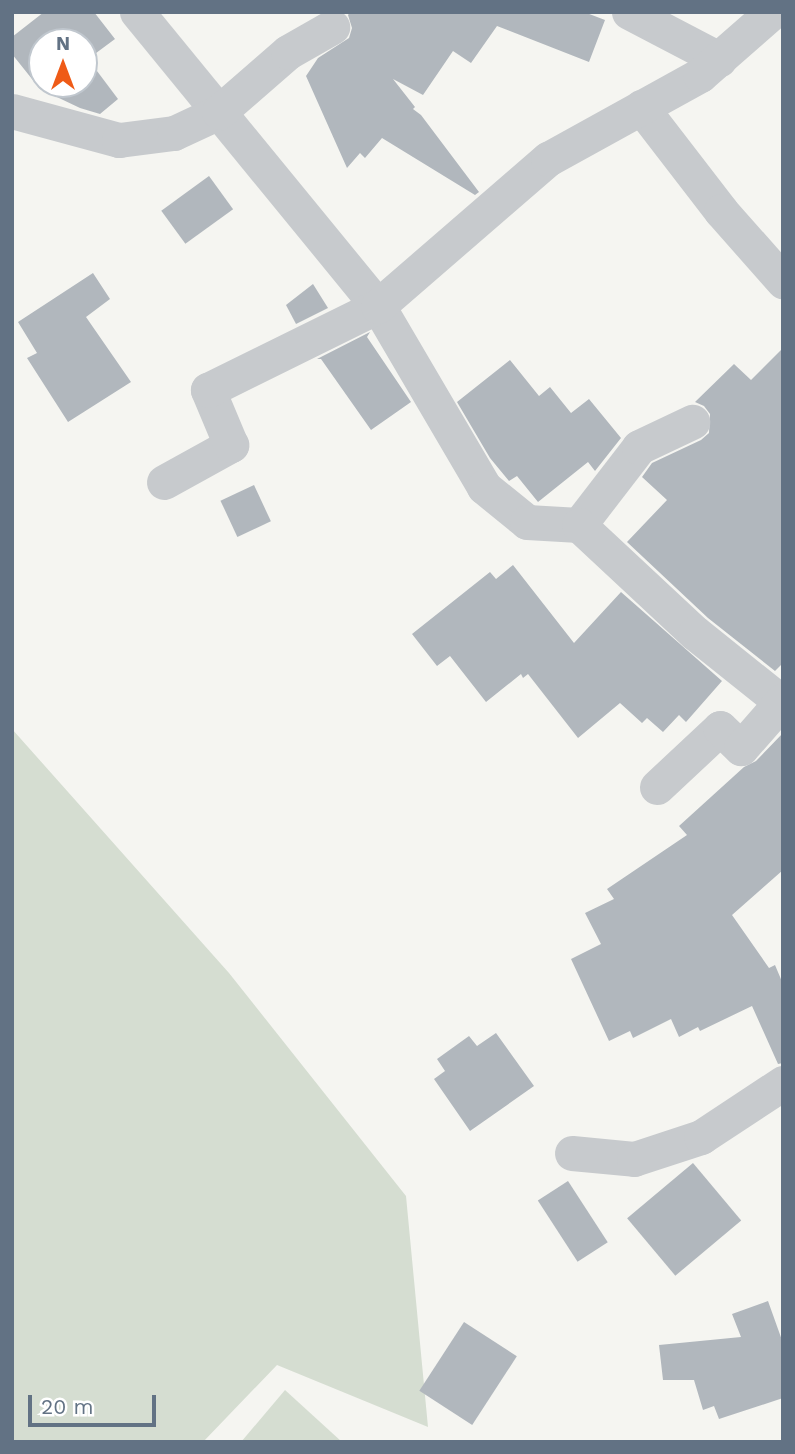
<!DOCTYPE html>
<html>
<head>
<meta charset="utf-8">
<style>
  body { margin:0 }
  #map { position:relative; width:795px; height:1454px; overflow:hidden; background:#f5f5f1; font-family:"Work Sans",sans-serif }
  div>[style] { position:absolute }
  .green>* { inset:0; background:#d5ddd1 }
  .building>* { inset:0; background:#b1b7bd; transform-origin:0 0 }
  .street>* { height:35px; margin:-17.5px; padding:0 17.5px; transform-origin:17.5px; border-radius:17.5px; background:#c7cacd }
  span { translate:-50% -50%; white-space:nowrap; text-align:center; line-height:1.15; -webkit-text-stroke:7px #fff; paint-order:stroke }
  .frame { position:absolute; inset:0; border:14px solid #627284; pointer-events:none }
  .north { position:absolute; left:28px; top:28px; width:70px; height:70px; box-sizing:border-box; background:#fff; border:2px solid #c0c7ce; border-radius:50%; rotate:0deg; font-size:19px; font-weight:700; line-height:28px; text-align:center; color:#627284 }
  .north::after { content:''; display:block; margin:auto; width:24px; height:32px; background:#ef5b17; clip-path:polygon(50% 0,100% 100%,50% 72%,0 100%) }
  .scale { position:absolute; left:28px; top:1395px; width:128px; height:32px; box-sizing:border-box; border:4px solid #627284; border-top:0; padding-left:9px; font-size:21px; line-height:24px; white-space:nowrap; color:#627284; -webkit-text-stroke:5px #fff; paint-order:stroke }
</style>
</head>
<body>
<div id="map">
  <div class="green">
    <i style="clip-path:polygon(12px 729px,229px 973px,406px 1196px,428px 1427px,277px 1365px,203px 1442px,12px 1442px)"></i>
    <i style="clip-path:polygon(285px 1390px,342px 1442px,241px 1442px)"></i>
  </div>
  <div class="building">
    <i style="clip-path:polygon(evenodd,44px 12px,94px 12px,115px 39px,88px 59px,118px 99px,100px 114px,80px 108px,40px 89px,12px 54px,12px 37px,44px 12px,42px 42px,84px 42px,84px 84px,42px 84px,42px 42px)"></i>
    <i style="clip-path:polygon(350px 12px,584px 12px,605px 20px,589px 62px,497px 26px,471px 63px,453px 51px,423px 95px,393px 79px,415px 107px,413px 109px,421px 115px,479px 192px,475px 195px,382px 138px,365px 158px,360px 153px,347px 168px,306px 76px,318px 58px,349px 38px,352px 28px,348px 15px)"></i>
    <i style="left:209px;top:176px;width:41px;height:59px;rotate:54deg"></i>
    <i style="clip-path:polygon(93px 273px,110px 299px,86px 317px,131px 382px,68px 422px,27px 358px,37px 353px,18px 322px)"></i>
    <i style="clip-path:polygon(313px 284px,328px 308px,296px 324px,286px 305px)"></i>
    <i style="clip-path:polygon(370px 332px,367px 337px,411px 402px,371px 430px,321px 359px,317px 359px)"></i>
    <i style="clip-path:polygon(783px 348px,783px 663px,775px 671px,708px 618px,627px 542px,667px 500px,642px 477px,652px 463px,701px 440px,709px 433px,710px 414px,704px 406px,695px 402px,734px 364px,751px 380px)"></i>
    <i style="clip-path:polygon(510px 360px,539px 396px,550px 387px,571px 413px,589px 399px,621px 438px,595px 471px,588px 462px,538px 502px,517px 476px,509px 481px,490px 458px,457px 402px)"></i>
    <i style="left:254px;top:485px;width:40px;height:37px;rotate:65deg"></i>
    <i style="clip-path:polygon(513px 565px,574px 643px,621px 592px,722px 681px,686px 722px,679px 715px,663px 732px,647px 718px,642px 723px,620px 703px,578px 738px,528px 674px,523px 678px,521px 674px,486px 702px,450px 656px,437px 666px,412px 634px,490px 572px,496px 579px)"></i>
    <i style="clip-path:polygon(783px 733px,783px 870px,732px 915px,769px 968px,775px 965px,783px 984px,783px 1063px,778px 1064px,752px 1006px,700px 1031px,698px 1027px,679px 1037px,671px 1019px,633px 1038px,630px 1031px,609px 1041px,571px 959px,601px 944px,585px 913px,614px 899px,607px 889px,687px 835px,679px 826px,744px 767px,756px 761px)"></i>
    <i style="clip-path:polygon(496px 1033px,534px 1086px,470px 1131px,434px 1079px,445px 1071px,437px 1059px,469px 1036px,477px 1046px)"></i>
    <i style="left:693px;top:1163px;width:75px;height:86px;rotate:50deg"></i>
    <i style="left:568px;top:1181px;width:73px;height:36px;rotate:57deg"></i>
    <i style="clip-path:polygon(768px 1301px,783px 1343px,783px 1398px,719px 1419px,714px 1406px,703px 1410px,694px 1380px,663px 1380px,659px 1345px,741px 1337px,732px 1314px)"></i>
    <i style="left:464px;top:1322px;width:63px;height:82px;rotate:33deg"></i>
  </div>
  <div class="street">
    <i style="left:137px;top:12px;width:380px;rotate:50.7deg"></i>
    <i style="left:378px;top:306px;width:210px;rotate:59.6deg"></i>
    <i style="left:484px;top:487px;width:55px;rotate:39.1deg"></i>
    <i style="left:527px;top:522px;width:52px;rotate:3.3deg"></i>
    <i style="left:579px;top:525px;width:98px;rotate:-52.4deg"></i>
    <i style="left:639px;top:447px;width:59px;rotate:-25.3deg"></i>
    <i style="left:629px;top:12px;width:102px;rotate:27.6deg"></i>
    <i style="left:641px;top:107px;width:131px;rotate:52.4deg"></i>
    <i style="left:721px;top:211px;width:94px;rotate:48.5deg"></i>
    <i style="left:12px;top:111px;width:111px;rotate:15.2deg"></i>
    <i style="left:119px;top:140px;width:55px;rotate:-7.3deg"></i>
    <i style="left:174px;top:133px;width:50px;rotate:-25deg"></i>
    <i style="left:219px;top:112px;width:91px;rotate:-41deg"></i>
    <i style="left:288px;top:52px;width:51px;rotate:-29.6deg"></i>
    <i style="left:164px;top:482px;width:77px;rotate:-28.9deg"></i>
    <i style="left:231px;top:445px;width:60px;rotate:-112.7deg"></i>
    <i style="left:208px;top:390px;width:190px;rotate:-26.3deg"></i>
    <i style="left:378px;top:306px;width:225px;rotate:-40.9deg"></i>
    <i style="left:548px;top:159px;width:174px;rotate:-28.9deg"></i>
    <i style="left:700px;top:75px;width:96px;rotate:-41.2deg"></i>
    <i style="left:579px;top:525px;width:158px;rotate:43deg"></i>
    <i style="left:695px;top:633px;width:110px;rotate:38.7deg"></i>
    <i style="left:657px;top:787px;width:86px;rotate:-43.1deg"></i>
    <i style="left:720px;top:728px;width:29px;rotate:44deg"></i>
    <i style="left:741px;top:748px;width:64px;rotate:-48.8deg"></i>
    <i style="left:572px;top:1153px;width:62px;rotate:5.5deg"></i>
    <i style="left:634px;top:1159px;width:71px;rotate:-18.2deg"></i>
    <i style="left:701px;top:1137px;width:98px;rotate:-33.4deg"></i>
  </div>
  <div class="frame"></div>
  <div class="north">N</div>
  <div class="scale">20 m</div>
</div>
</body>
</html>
